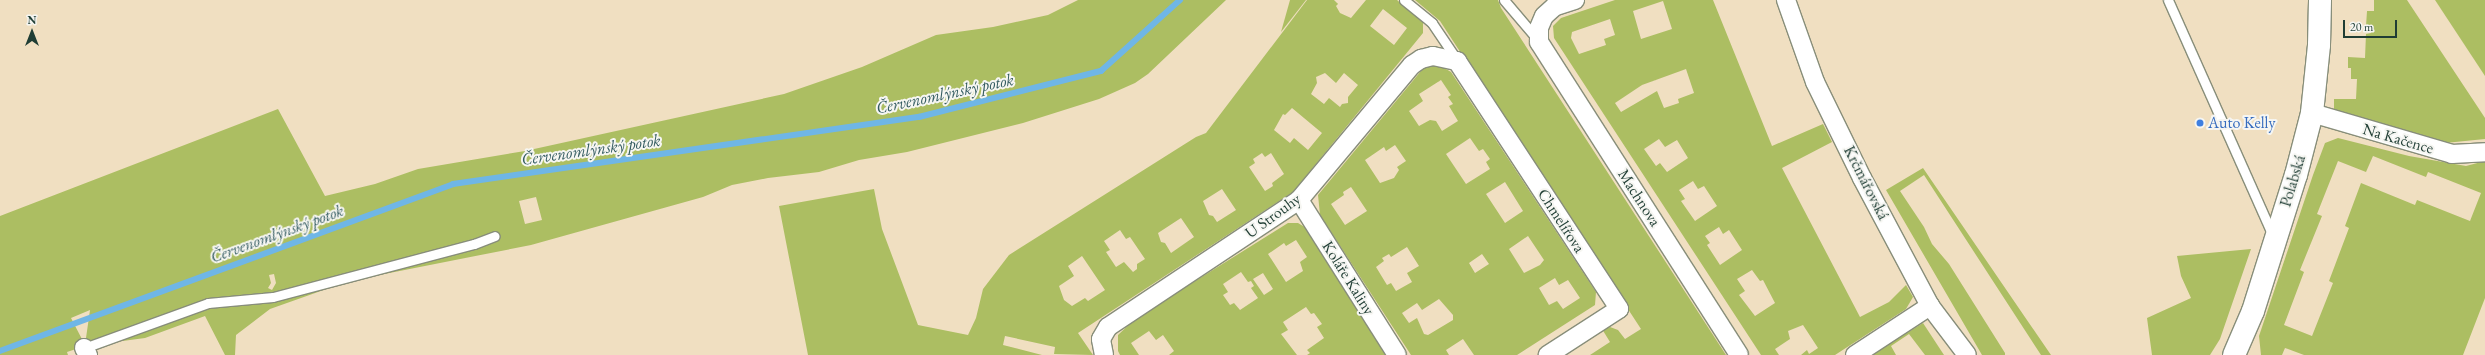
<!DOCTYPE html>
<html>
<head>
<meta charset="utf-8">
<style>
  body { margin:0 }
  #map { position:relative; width:2485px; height:355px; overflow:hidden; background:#f0dfc1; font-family:"EB Garamond",serif }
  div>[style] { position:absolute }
  .green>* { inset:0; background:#acbe62 }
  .stream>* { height:5.5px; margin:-2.75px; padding:0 2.75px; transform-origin:2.75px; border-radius:2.75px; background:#6fb6e6 }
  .roads { filter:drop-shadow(1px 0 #888e7a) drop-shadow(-1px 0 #888e7a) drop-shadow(0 1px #888e7a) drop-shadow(0 -1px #888e7a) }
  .service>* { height:9px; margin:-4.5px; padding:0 4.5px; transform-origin:4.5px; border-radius:4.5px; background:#fff }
  .minor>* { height:18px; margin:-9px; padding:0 9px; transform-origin:9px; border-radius:9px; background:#fff }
  .tertiary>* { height:22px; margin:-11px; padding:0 11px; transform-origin:11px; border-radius:11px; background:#fff }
  .dots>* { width:11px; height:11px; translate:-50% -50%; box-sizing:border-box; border:2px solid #f6f6f2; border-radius:50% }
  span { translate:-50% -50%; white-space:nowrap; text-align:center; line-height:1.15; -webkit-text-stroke:4px #f6f6f2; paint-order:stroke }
  .shop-label { font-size:16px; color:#366cbe }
  .left { translate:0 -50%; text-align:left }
  .street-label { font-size:16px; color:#1f3d34 }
  .water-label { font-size:17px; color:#335b60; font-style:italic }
  .north { position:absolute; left:12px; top:12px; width:40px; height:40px; -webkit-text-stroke:3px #f6f6f2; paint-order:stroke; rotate:0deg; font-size:11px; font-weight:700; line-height:16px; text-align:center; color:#1f3d34 }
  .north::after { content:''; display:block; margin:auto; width:14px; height:18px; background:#1f3d34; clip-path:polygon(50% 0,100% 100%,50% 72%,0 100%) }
  .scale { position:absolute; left:2343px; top:20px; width:54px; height:18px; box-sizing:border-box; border:2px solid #1f3d34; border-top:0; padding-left:5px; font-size:12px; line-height:14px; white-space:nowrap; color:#1f3d34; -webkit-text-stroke:3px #f6f6f2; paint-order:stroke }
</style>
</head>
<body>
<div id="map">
  <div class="green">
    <i style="clip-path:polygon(evenodd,1078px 0,1226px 0,1148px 74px,1135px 83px,1099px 99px,1023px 123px,907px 152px,859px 160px,819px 172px,768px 178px,732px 185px,703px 197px,531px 245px,349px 281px,270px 309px,236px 335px,235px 355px,225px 355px,205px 316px,145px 338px,85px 346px,67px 352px,68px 355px,0 355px,0 216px,278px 109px,325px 196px,375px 184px,418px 169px,525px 151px,784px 94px,862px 67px,936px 35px,993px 27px,1048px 15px,1078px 0,536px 197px,542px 220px,525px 224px,519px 201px,536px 197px,1078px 0,274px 274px,276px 283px,272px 290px,268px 288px,271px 283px,269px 275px,274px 274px,1078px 0,90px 310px,85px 345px,71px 318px,90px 310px)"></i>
    <i style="clip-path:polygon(1290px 0,1306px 0,1281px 32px)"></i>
    <i style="clip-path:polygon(evenodd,1307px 0,1334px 0,1338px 4px,1336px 6px,1340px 13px,1351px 18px,1366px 0,1397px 0,1423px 22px,1423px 33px,1293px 192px,1078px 333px,1093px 355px,1054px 354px,1055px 347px,1005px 336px,1003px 345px,1042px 355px,808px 355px,779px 206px,874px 189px,882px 229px,918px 325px,968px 335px,976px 318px,983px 289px,1009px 255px,1196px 137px,1206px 133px,1307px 0,1383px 9px,1407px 28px,1394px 45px,1370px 26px,1383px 9px,1307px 0,1325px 73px,1336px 83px,1344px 73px,1358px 85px,1348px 97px,1348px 103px,1342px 104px,1340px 107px,1329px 98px,1324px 104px,1311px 94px,1317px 83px,1316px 77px,1325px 73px,1307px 0,1292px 108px,1322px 133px,1308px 150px,1294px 138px,1290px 143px,1274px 130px,1283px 114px,1285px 115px,1292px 108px,1307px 0,1262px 153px,1265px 157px,1271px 153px,1284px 174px,1272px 183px,1273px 186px,1265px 191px,1249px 167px,1255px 163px,1253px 159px,1262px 153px,1307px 0,1222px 189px,1236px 210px,1217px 222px,1213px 216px,1209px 215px,1203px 201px,1222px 189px,1307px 0,1181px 218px,1194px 237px,1171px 253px,1165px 243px,1161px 242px,1158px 233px,1181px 218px,1307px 0,1120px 230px,1126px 239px,1130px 237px,1145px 259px,1137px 264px,1137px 269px,1133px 272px,1124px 262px,1116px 267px,1106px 252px,1110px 250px,1104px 241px,1120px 230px,1307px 0,1082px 256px,1105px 290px,1088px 301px,1085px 298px,1072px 306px,1064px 300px,1059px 286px,1074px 276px,1068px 266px,1082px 256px)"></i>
    <i style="clip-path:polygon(1415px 0,1498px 0,1501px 8px,1726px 355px,1590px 355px,1610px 342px,1602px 329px,1610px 327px,1618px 330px,1625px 339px,1641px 329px,1440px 21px)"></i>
    <i style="clip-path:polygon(evenodd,1615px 0,1713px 0,1772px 146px,1823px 124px,1832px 142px,1782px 168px,1860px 317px,1889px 302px,1906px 285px,1913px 297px,1906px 309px,1835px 355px,1801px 355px,1807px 350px,1809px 354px,1818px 348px,1803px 325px,1788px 331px,1790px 339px,1775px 349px,1779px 355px,1761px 355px,1554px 38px,1553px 26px,1561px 18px,1615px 0,1663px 1px,1672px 29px,1641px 39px,1633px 11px,1663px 1px,1615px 0,1610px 19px,1615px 35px,1604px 39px,1606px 45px,1579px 54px,1571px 38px,1572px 32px,1610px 19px,1615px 0,1686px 69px,1694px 93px,1678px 99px,1679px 103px,1664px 108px,1657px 91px,1621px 112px,1615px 103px,1642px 85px,1686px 69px,1615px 0,1659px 139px,1665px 147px,1677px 140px,1688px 158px,1667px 172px,1660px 163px,1656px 166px,1644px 149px,1659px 139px,1615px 0,1693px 181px,1698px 189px,1704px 186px,1717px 206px,1695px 221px,1681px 201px,1685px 199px,1679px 190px,1693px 181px,1615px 0,1719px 227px,1723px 234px,1729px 230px,1742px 250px,1720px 265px,1707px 245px,1710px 243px,1705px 236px,1719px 227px,1615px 0,1752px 270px,1760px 281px,1763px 280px,1775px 303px,1755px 316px,1739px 295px,1745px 291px,1737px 279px,1752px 270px)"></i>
    <i style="clip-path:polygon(2374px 0,2407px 0,2485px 118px,2485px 139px,2445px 143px,2334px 110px,2334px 99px,2356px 99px,2357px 79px,2351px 79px,2351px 68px,2348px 68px,2348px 57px,2365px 58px,2366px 34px,2371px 33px,2371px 26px,2366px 26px,2367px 11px,2374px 11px)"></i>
    <i style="clip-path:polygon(2435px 0,2485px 0,2485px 76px)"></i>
    <i style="clip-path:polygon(evenodd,1429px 65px,1441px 66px,1451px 72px,1596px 292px,1595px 305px,1517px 355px,1474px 355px,1463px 339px,1446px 350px,1449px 355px,1411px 355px,1320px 215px,1318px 195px,1421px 71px,1429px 65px,1441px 80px,1451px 95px,1448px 97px,1453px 104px,1449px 106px,1458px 121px,1442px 131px,1436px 121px,1430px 120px,1419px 126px,1409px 111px,1423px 101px,1419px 94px,1441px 80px,1429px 65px,1470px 138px,1479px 151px,1483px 149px,1490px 159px,1486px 162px,1490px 169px,1466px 184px,1446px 154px,1470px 138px,1429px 65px,1395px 145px,1406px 161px,1397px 167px,1399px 170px,1394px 178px,1380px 183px,1365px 160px,1384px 147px,1386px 151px,1395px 145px,1429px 65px,1505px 182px,1523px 211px,1505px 223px,1486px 194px,1505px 182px,1429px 65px,1351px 187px,1367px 211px,1345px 225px,1331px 204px,1344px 195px,1343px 192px,1351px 187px,1429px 65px,1528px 236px,1544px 260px,1540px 265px,1524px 273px,1509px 249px,1528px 236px,1429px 65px,1407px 247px,1419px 266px,1407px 273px,1412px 282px,1396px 291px,1391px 283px,1387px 285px,1376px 267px,1384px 261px,1382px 258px,1389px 254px,1391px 257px,1407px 247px,1429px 65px,1482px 254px,1489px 264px,1475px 273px,1469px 263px,1482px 254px,1429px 65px,1555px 278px,1559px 285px,1568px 280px,1580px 298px,1563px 309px,1557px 301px,1549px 305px,1539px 288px,1555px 278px,1429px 65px,1439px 299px,1453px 315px,1453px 320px,1428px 335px,1424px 334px,1417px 318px,1409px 323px,1402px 313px,1417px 303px,1422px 310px,1439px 299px)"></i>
    <i style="clip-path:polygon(evenodd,2338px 138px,2409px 156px,2466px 166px,2485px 161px,2485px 298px,2463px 355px,2304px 355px,2285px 348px,2282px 355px,2261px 355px,2259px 336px,2313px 175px,2325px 143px,2338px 138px,2373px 156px,2426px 177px,2428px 172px,2481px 193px,2470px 221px,2417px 200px,2415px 205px,2361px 183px,2345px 226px,2349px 228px,2329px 281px,2333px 283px,2312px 336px,2284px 325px,2304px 272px,2300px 270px,2322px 216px,2317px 214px,2338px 161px,2366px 172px,2373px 156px)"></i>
    <i style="clip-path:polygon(1923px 168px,2029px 323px,2051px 355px,2041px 355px,1924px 175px,1900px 191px,1924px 227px,1932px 244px,1949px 264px,2005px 353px,2005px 355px,1982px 355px,1886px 190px)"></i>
    <i style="clip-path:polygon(evenodd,1288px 223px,1298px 223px,1308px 229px,1391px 355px,1307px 355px,1310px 353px,1307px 350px,1324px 338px,1317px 327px,1322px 324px,1314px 313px,1311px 314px,1306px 307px,1283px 322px,1288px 330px,1281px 334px,1297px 355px,1169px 355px,1174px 351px,1163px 335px,1156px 340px,1149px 331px,1131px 343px,1139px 355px,1120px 355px,1118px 351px,1118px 335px,1136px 318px,1288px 223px,1296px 240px,1307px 257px,1300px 262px,1303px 271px,1286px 282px,1268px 254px,1284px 243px,1286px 246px,1296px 240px,1288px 223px,1241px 272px,1248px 282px,1251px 281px,1254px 286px,1251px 288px,1258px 298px,1240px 310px,1234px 303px,1230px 305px,1223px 295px,1228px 292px,1223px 284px,1241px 272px,1288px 223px,1263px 273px,1273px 289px,1264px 295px,1253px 279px,1263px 273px)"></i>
    <i style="clip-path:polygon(2251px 249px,2220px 339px,2210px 355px,2152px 355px,2147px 318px,2191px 298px,2181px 276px,2177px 256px)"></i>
    <i style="clip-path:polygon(1923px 323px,1944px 355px,1925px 355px,1909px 334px,1891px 346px,1896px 355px,1871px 355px)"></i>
  </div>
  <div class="stream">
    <i style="left:0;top:351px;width:483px;rotate:-20.2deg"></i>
    <i style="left:453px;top:184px;width:471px;rotate:-8.2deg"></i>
    <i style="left:919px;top:117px;width:188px;rotate:-14.2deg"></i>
    <i style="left:1101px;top:71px;width:106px;rotate:-41.9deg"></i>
  </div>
  <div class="roads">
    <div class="service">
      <i style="left:1404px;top:0;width:36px;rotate:39deg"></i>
      <i style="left:1432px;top:23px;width:45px;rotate:56deg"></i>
      <i style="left:1504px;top:0;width:52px;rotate:49.6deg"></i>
      <i style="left:2168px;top:0;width:258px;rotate:66deg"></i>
      <i style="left:84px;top:348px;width:132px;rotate:-19.9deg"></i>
      <i style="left:208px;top:303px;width:65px;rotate:-5.3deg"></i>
      <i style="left:273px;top:297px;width:208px;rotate:-14.8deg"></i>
      <i style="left:474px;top:244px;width:22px;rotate:-21deg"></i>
    </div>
    <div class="minor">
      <i style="left:1575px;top:0;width:22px;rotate:162deg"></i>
      <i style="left:1554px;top:7px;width:13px;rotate:138deg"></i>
      <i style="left:1544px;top:16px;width:13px;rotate:113deg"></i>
      <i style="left:1539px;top:28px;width:14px;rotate:90deg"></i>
      <i style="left:1539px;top:42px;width:371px;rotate:57.4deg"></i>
      <i style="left:1786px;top:0;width:87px;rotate:70.5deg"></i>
      <i style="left:1815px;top:82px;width:107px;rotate:63.9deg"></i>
      <i style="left:1862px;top:178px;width:145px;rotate:62deg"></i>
      <i style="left:1930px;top:306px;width:61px;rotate:52.9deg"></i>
      <i style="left:2312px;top:113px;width:146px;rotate:16.3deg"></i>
      <i style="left:2452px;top:154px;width:33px;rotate:-3deg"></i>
      <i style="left:1299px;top:200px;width:183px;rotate:57.7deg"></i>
      <i style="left:84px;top:348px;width:8px;rotate:60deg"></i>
      <i style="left:1104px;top:355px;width:16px;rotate:-101deg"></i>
      <i style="left:1101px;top:339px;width:14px;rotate:-60deg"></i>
      <i style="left:1108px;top:327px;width:229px;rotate:-33.6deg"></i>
      <i style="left:1299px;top:200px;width:176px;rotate:-50.1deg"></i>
      <i style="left:1412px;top:65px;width:11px;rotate:-34deg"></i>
      <i style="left:1421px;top:59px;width:12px;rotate:-14deg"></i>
      <i style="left:1433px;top:56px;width:25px;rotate:12deg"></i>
      <i style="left:1457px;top:61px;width:296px;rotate:56.8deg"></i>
      <i style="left:1619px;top:309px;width:85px;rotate:147.1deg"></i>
      <i style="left:1855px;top:355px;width:90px;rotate:-33.2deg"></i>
    </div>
    <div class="tertiary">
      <i style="left:2234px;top:355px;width:48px;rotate:-66.6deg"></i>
      <i style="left:2253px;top:311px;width:143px;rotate:-72.5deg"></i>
      <i style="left:2296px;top:175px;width:64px;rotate:-75.5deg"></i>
      <i style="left:2312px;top:113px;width:68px;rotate:-84.1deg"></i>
      <i style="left:2319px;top:45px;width:45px;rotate:-88.7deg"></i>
    </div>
  </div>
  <div class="dots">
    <i style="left:2200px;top:123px;background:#3f7fe0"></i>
  </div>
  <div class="shop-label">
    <span class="left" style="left:2208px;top:123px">Auto Kelly</span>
  </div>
  <div class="street-label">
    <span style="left:2398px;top:139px;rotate:16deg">Na Kačence</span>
    <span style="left:2293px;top:181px;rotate:-73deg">Polabská</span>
    <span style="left:1866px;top:183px;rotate:63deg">Krčmářovská</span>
    <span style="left:1639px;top:198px;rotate:57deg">Machnova</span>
    <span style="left:1273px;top:216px;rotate:-36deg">U Strouhy</span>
    <span style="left:1561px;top:221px;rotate:57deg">Chmelířova</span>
    <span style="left:1348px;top:278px;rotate:58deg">Koláře Kaliny</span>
  </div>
  <div class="water-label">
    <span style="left:945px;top:94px;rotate:-12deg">Červenomlýnský potok</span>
    <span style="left:591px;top:150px;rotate:-8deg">Červenomlýnský potok</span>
    <span style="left:277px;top:234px;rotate:-20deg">Červenomlýnský potok</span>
  </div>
  <div class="north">N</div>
  <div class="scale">20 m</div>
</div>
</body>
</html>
